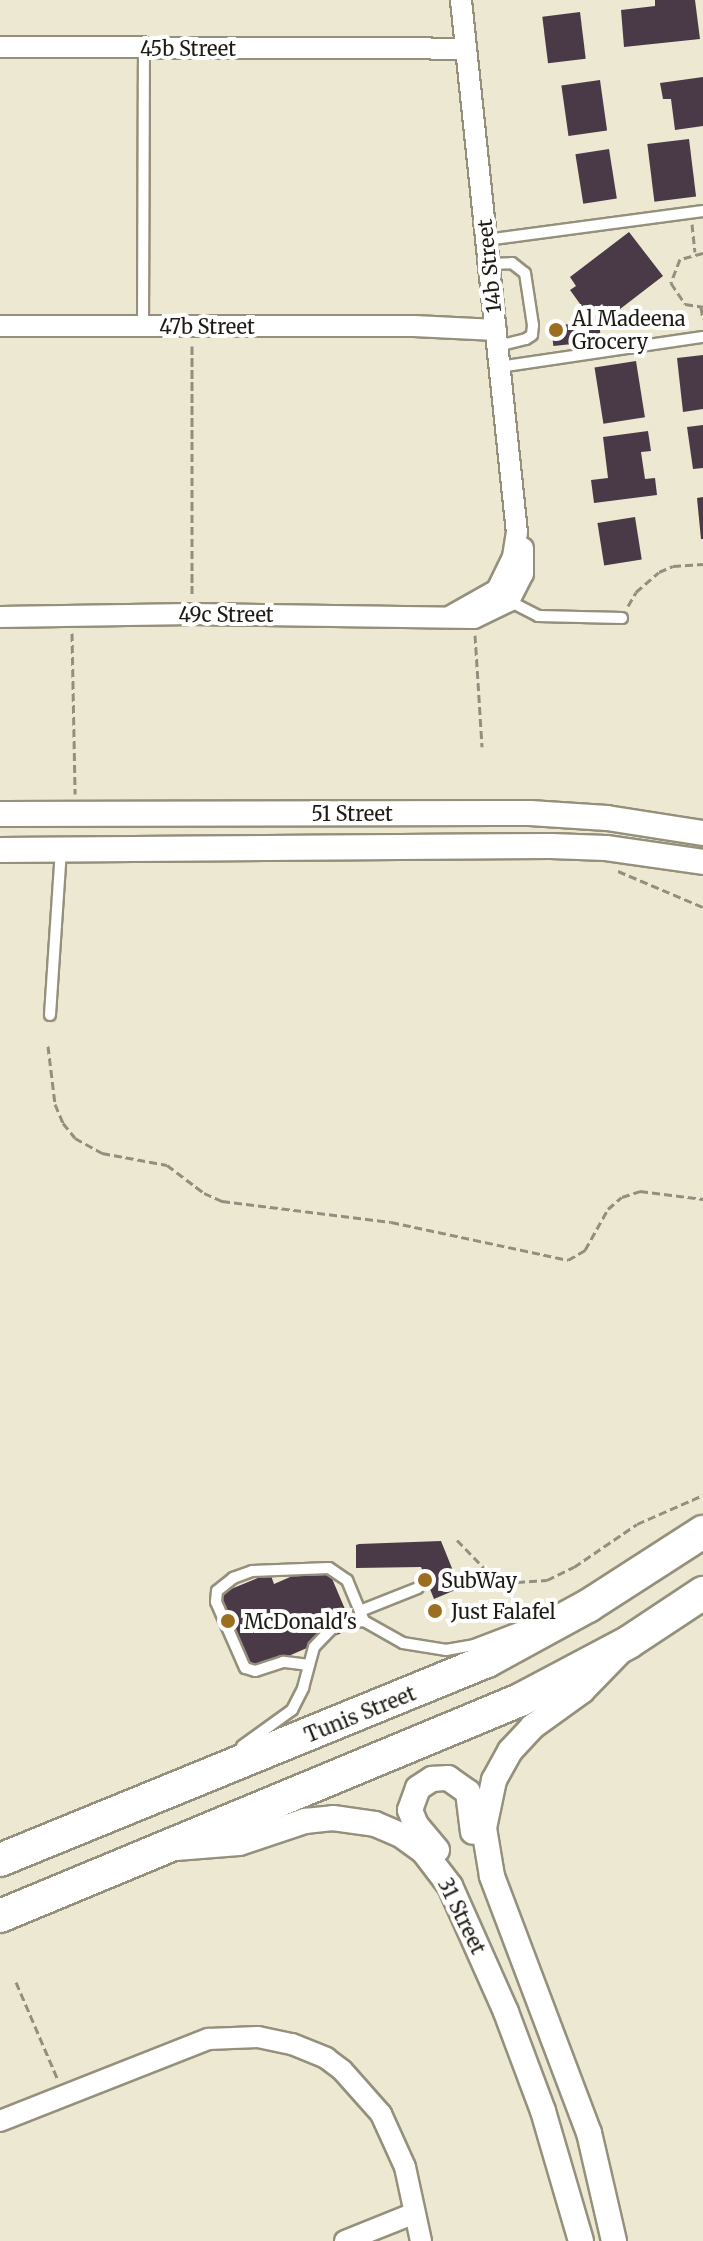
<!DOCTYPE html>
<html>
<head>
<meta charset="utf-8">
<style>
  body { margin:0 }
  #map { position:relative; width:703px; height:2241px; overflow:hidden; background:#ede8d2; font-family:Merriweather,serif }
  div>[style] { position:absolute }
  .building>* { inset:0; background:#4a3a48; transform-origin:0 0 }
  .path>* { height:3px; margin-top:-1.5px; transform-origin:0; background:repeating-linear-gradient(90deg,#938f7f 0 8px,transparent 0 12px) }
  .roads { filter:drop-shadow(2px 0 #95907b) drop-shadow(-2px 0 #95907b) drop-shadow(0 2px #95907b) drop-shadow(0 -2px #95907b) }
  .service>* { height:10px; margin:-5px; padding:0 5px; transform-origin:5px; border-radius:5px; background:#fff }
  .minor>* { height:20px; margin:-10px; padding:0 10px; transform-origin:10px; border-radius:10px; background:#fff }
  .tertiary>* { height:24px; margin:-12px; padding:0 12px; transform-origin:12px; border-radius:12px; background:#fff }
  .primary>* { height:32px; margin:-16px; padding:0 16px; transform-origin:16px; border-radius:16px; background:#fff }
  .dots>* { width:22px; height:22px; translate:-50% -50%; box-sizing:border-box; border:4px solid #fff; border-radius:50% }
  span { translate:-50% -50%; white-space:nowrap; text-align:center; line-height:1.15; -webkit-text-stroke:8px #fff; paint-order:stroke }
  .street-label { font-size:20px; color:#1d1b13 }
  .poi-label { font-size:20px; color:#1d1b13 }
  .left { translate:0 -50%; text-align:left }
</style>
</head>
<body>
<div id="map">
  <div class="building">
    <i style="clip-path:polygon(655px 0,695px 0,700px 39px,624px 47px,621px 10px,655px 6px)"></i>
    <i style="left:580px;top:12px;width:47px;height:38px;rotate:83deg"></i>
    <i style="clip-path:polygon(703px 77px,703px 126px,675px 130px,671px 99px,663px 99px,660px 83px)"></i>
    <i style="left:600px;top:80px;width:51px;height:39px;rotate:82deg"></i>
    <i style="left:689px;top:139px;width:58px;height:42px;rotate:83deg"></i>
    <i style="left:609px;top:149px;width:50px;height:34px;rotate:81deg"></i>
    <i style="clip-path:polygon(629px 232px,663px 276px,611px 316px,602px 304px,588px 315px,570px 290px,576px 286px,570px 277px)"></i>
    <i style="left:599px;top:321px;width:20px;height:48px;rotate:84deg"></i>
    <i style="clip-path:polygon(703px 355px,703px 409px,683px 412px,677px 358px)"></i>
    <i style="left:636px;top:361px;width:57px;height:42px;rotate:81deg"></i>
    <i style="clip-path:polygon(703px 425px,703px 468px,693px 469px,687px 427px)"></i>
    <i style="clip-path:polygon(648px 431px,651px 451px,641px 452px,645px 479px,655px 478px,657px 495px,594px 503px,591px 480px,608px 478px,603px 437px)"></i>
    <i style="clip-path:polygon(703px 497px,703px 539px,701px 539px,697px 498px)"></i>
    <i style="left:635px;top:517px;width:43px;height:38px;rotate:81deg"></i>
    <i style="clip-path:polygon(441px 1541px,460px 1588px,434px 1599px,421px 1567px,356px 1568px,356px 1545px,359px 1544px)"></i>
    <i style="clip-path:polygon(325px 1562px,353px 1628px,247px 1674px,214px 1596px,270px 1573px,274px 1584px)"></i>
  </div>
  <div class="path">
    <i style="left:692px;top:224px;width:28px;rotate:84deg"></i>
    <i style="left:703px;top:253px;width:24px;rotate:165deg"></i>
    <i style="left:680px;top:259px;width:26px;rotate:111deg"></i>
    <i style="left:671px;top:283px;width:25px;rotate:56deg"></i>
    <i style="left:685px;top:304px;width:18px;rotate:9deg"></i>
    <i style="left:701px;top:307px;width:12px;rotate:81deg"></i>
    <i style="left:192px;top:594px;width:248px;rotate:-90deg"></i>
    <i style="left:628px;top:606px;width:16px;rotate:-60deg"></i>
    <i style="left:636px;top:592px;width:30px;rotate:-41deg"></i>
    <i style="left:659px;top:572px;width:15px;rotate:-23deg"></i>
    <i style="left:673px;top:566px;width:30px;rotate:-4deg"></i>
    <i style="left:72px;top:633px;width:161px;rotate:88.9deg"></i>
    <i style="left:475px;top:635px;width:112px;rotate:86.4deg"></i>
    <i style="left:618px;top:871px;width:92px;rotate:23deg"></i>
    <i style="left:48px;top:1046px;width:58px;rotate:83.1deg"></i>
    <i style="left:55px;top:1104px;width:21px;rotate:67deg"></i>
    <i style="left:63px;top:1123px;width:19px;rotate:51deg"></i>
    <i style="left:75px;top:1138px;width:31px;rotate:29deg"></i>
    <i style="left:102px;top:1153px;width:66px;rotate:10.5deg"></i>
    <i style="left:167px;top:1165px;width:46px;rotate:37.1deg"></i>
    <i style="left:204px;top:1193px;width:20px;rotate:24deg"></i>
    <i style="left:222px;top:1201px;width:170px;rotate:7.1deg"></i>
    <i style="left:391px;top:1222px;width:181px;rotate:12.1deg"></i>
    <i style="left:568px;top:1260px;width:20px;rotate:-30deg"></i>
    <i style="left:585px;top:1250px;width:47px;rotate:-60.7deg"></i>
    <i style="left:608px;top:1209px;width:18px;rotate:-41deg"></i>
    <i style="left:622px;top:1197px;width:19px;rotate:-18deg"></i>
    <i style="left:640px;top:1191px;width:64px;rotate:7.2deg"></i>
    <i style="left:457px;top:1540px;width:45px;rotate:45.9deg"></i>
    <i style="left:488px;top:1572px;width:31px;rotate:19deg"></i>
    <i style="left:517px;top:1582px;width:30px;rotate:-4deg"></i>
    <i style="left:547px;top:1580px;width:30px;rotate:-26deg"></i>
    <i style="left:574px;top:1567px;width:76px;rotate:-34.3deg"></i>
    <i style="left:637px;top:1524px;width:72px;rotate:-23.7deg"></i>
    <i style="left:16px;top:1982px;width:107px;rotate:66.8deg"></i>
  </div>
  <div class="roads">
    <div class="service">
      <i style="left:486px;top:240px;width:219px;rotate:-7.6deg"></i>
      <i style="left:489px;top:264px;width:23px;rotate:-2deg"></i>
      <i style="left:512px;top:263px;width:16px;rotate:38deg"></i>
      <i style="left:525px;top:273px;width:53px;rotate:81.3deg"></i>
      <i style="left:533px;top:325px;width:10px;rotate:96deg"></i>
      <i style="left:532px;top:335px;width:7px;rotate:146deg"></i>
      <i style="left:526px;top:339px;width:30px;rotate:166deg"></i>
      <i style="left:143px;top:326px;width:278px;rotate:-89.8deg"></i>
      <i style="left:499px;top:367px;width:206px;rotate:-8.4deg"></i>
      <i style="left:509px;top:601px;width:33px;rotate:27deg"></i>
      <i style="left:538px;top:616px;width:84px;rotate:1.4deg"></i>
      <i style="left:50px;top:1015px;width:165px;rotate:-86.2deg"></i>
      <i style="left:360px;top:1611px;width:62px;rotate:-21.6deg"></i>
      <i style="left:309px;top:1665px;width:26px;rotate:-173deg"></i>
      <i style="left:283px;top:1662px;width:29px;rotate:162deg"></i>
      <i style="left:255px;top:1671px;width:10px;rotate:-163deg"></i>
      <i style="left:245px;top:1668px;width:72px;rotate:-113.7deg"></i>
      <i style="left:216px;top:1602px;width:11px;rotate:-85deg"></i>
      <i style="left:217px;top:1591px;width:21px;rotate:-39deg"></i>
      <i style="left:233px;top:1578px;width:20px;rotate:-20deg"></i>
      <i style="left:252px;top:1571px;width:77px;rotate:-2.2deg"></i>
      <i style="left:329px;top:1568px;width:22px;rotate:34deg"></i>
      <i style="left:347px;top:1580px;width:44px;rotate:67.5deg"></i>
      <i style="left:242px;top:1746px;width:62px;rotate:-35.8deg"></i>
      <i style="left:292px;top:1710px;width:25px;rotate:-63deg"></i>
      <i style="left:303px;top:1688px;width:42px;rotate:-75deg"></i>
      <i style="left:314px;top:1647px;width:32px;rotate:-46deg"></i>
      <i style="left:336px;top:1624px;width:28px;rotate:-6deg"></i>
      <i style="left:364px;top:1621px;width:45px;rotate:29.4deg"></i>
      <i style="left:403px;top:1643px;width:44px;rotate:9.2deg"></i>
      <i style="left:446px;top:1650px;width:28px;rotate:-10deg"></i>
      <i style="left:474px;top:1645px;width:56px;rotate:-21deg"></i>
    </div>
    <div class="minor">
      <i style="left:0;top:47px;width:466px;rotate:0.2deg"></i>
      <i style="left:0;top:326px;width:414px"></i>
      <i style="left:414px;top:326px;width:82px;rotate:2.8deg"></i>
      <i style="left:451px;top:616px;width:53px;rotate:-29.5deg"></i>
      <i style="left:497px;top:590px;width:37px;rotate:-64deg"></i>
      <i style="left:513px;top:557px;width:24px;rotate:-81deg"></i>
      <i style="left:517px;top:533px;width:536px;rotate:-96deg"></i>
      <i style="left:0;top:617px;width:192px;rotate:-0.9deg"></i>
      <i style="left:192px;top:614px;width:282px;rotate:0.8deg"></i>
      <i style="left:474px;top:618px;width:39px;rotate:-26deg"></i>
      <i style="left:509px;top:601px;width:30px;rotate:-63deg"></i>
      <i style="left:523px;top:574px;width:26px;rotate:-90deg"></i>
      <i style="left:0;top:2121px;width:224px;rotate:-21.5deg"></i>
      <i style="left:208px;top:2039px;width:50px;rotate:-2.3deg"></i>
      <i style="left:258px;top:2037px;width:35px;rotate:12deg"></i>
      <i style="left:292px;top:2044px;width:37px;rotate:22deg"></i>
      <i style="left:326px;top:2058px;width:20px;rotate:37deg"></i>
      <i style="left:342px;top:2070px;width:59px;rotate:48.4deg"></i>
      <i style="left:381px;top:2114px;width:58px;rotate:65.6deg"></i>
      <i style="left:405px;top:2167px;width:76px;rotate:77.8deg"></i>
      <i style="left:345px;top:2241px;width:75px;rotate:-21.8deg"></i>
    </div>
    <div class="tertiary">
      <i style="left:0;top:814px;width:530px;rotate:-0.11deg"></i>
      <i style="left:530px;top:813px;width:77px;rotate:3.7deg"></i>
      <i style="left:607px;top:818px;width:97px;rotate:8.9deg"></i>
      <i style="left:0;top:850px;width:551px;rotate:-0.42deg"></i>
      <i style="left:551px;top:846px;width:55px;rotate:2.1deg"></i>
      <i style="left:606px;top:848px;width:98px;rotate:8.2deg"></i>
      <i style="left:176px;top:1848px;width:63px;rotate:-4.5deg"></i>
      <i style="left:239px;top:1843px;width:70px;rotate:-18.4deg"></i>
      <i style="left:305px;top:1821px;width:28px;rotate:-6deg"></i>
      <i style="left:333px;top:1818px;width:42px;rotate:8.1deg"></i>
      <i style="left:375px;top:1824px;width:28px;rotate:23deg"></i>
      <i style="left:401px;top:1835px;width:29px;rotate:36deg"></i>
      <i style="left:424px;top:1852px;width:43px;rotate:52.6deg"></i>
      <i style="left:450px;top:1886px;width:138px;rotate:66deg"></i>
      <i style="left:506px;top:2012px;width:106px;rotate:69.5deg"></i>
      <i style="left:543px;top:2111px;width:135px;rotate:73.7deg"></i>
      <i style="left:437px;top:1850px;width:33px;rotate:-130deg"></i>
      <i style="left:416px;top:1825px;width:16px;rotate:-112deg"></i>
      <i style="left:410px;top:1810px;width:23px;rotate:-70deg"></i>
      <i style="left:418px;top:1788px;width:17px;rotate:-33deg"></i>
      <i style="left:432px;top:1779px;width:16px;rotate:-4deg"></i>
      <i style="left:448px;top:1778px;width:24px;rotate:35deg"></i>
      <i style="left:468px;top:1792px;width:40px;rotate:82.9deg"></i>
      <i style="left:614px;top:2241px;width:111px;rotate:-103deg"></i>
      <i style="left:589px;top:2133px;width:275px;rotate:-110.7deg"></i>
      <i style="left:492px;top:1876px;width:49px;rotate:-99.5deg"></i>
      <i style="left:484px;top:1828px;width:49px;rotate:-78.2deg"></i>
      <i style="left:494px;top:1780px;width:33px;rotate:-61deg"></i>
      <i style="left:510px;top:1751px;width:33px;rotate:-47deg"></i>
      <i style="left:532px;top:1727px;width:62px;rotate:-35.8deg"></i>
      <i style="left:582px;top:1691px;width:53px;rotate:-45.8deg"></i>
    </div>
    <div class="primary">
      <i style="left:0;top:1860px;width:526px;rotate:-22.23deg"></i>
      <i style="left:487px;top:1661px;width:115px;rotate:-28.6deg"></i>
      <i style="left:588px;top:1606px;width:137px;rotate:-32.8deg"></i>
      <i style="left:0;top:1916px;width:563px;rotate:-22.56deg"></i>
      <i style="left:520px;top:1700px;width:123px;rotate:-28deg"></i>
      <i style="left:629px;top:1642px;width:89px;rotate:-33.5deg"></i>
    </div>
  </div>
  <div class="dots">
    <i style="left:556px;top:330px;background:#9c6f20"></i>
    <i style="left:425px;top:1580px;background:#9c6f20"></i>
    <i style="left:435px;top:1611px;background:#9c6f20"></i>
    <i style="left:228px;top:1621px;background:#9c6f20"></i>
  </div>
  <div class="street-label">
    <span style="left:188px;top:48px">45b Street</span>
    <span style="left:489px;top:266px;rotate:-96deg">14b Street</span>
    <span style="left:207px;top:326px">47b Street</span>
    <span style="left:226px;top:614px">49c Street</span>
    <span style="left:352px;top:813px">51 Street</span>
    <span style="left:360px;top:1714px;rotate:-22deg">Tunis Street</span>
    <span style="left:462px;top:1916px;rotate:64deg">31 Street</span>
  </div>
  <div class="poi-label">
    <span class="left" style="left:572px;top:330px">Al Madeena<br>Grocery</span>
    <span class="left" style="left:441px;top:1580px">SubWay</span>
    <span class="left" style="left:451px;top:1611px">Just Falafel</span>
    <span class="left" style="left:244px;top:1621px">McDonald's</span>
  </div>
</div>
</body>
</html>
